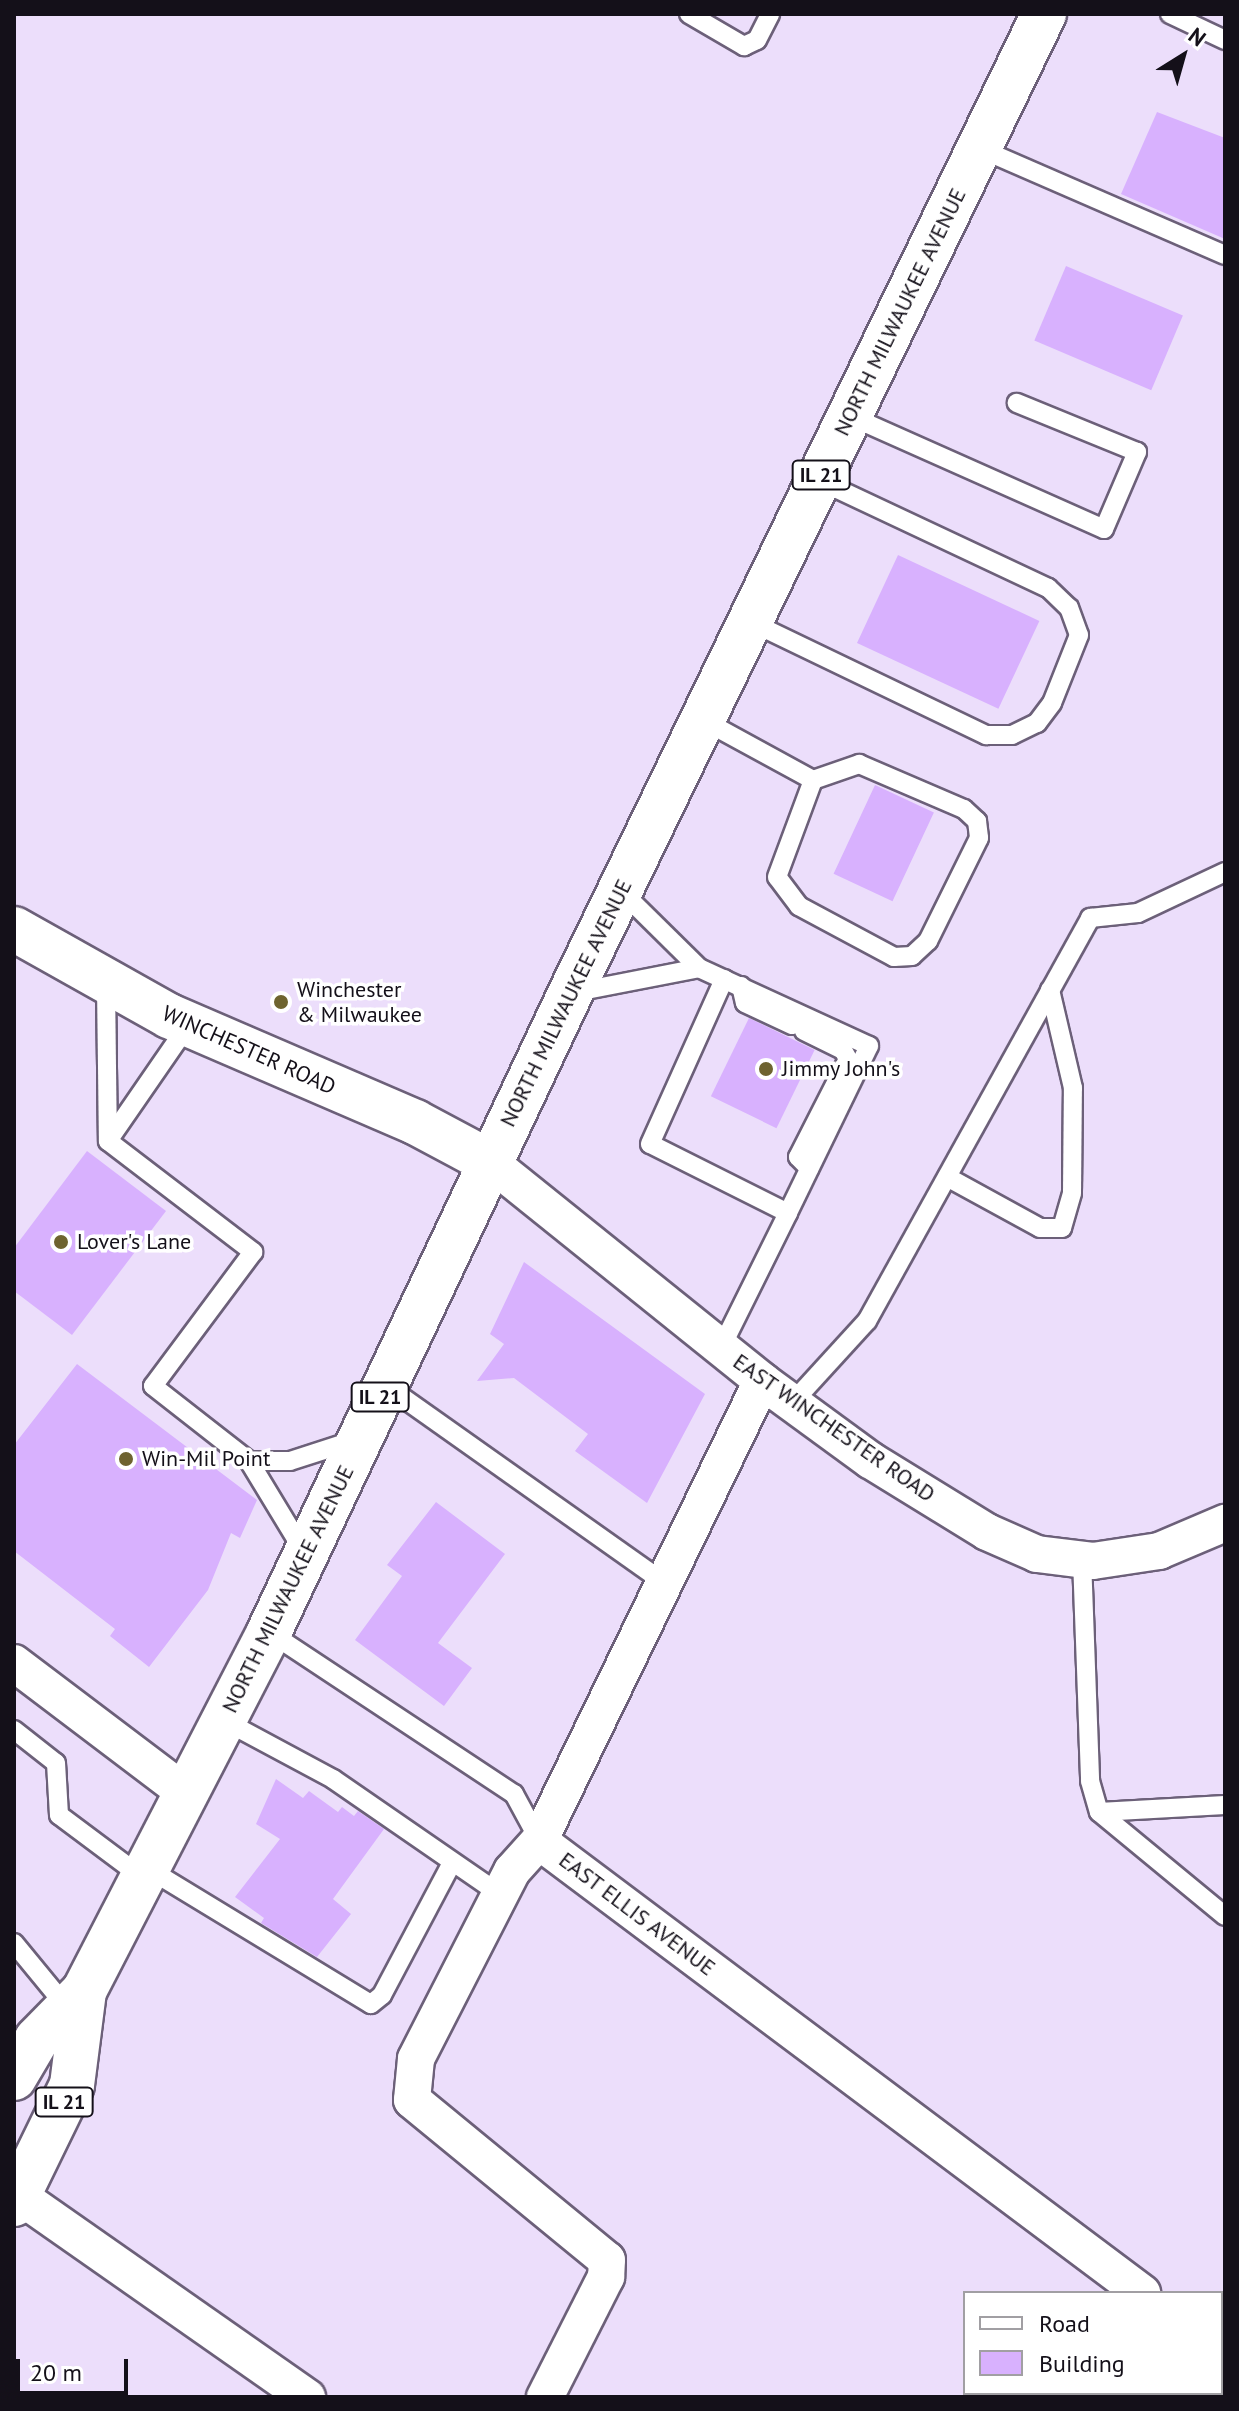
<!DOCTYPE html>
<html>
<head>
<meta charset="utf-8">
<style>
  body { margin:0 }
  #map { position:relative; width:1239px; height:2411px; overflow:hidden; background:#ecdefb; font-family:"PT Sans",sans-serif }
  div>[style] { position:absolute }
  .building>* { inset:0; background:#d8b1fe; transform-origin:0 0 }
  .roads { filter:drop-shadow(2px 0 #6c6079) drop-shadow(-2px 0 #6c6079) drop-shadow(0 2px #6c6079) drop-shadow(0 -2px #6c6079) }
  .service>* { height:18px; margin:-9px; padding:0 9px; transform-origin:9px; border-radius:9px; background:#fff }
  .minor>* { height:36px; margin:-18px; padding:0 18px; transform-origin:18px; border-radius:18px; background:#fff }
  .secondary>* { height:44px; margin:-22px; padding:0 22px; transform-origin:22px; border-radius:22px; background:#fff }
  .primary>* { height:44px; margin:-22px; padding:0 22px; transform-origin:22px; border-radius:22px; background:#fff }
  .dots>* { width:22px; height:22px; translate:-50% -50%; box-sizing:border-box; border:4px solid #fff; border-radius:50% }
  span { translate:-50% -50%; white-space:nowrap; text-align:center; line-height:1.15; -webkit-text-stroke:7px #fff; paint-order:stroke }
  .shield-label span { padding:2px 6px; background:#fff; border:2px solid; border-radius:6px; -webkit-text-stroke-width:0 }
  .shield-label { font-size:20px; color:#141019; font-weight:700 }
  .street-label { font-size:22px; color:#141019 }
  .poi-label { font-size:22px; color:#141019 }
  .left { translate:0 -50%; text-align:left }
  .frame { position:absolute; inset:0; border:16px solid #141019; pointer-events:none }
  .legend { position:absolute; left:963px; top:2291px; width:260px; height:104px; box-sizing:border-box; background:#fff; border:2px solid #a19fa3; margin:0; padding:10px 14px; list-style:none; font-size:24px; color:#141019 }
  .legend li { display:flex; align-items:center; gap:16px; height:40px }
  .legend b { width:40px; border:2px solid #a19fa3 }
  .north { position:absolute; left:1143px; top:16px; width:80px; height:80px; -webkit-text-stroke:6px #fff; paint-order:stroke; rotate:37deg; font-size:22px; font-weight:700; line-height:32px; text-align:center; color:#141019 }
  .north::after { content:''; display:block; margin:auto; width:28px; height:36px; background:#141019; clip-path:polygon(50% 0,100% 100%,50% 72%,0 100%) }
  .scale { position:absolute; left:16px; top:2359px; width:112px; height:36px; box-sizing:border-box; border:4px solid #141019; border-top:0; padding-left:10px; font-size:24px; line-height:28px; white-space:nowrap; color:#141019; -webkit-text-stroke:6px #fff; paint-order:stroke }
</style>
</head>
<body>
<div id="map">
  <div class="building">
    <i style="clip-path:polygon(1157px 112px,1225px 138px,1225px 239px,1121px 194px)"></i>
    <i style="left:1066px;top:266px;width:127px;height:81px;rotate:23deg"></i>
    <i style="left:898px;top:555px;width:156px;height:97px;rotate:25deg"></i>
    <i style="left:875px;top:785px;width:65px;height:98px;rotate:25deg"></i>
    <i style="left:749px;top:1018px;width:73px;height:87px;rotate:26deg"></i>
    <i style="clip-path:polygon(87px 1151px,166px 1211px,72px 1335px,14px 1291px,14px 1248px)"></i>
    <i style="clip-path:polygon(524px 1262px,705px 1394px,647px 1503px,575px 1451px,588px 1434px,514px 1378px,477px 1381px,504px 1344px,490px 1334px)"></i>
    <i style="clip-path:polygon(77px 1364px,257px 1500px,240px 1538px,231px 1533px,208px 1590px,149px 1667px,110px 1636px,115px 1629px,14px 1551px,14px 1445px)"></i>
    <i style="clip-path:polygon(436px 1502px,505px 1554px,438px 1643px,472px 1668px,444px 1706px,355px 1640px,402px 1576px,387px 1565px)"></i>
    <i style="clip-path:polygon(276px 1779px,303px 1798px,309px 1791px,338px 1812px,342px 1807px,354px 1816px,358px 1811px,384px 1829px,333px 1899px,351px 1914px,317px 1957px,261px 1923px,264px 1918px,235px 1897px,280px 1839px,256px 1824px)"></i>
  </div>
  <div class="roads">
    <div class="service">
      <i style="left:689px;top:14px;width:64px;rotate:30.2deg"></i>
      <i style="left:744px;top:46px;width:14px;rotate:-25deg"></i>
      <i style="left:757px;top:40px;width:29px;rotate:-63deg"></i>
      <i style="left:1170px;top:14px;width:61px;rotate:25.3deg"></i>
      <i style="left:979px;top:148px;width:268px;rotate:23.5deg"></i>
      <i style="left:850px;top:416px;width:278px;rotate:24deg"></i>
      <i style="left:1104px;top:529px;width:84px;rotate:-66.8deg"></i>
      <i style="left:1137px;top:452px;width:130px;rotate:-157.8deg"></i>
      <i style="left:751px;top:622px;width:261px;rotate:25.7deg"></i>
      <i style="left:986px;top:735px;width:26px"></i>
      <i style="left:1012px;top:735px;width:28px;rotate:-26deg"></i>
      <i style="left:1037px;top:723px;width:25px;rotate:-53deg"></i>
      <i style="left:1052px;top:703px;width:73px;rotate:-68.3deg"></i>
      <i style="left:1079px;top:635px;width:29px;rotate:-110deg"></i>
      <i style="left:1069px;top:608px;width:29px;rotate:-136deg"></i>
      <i style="left:1048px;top:588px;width:253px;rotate:-154.8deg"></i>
      <i style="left:703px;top:720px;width:125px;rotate:28.6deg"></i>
      <i style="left:813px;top:780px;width:49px;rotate:-19.2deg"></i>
      <i style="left:859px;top:764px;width:114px;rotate:23.2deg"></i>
      <i style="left:964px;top:809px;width:18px;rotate:43deg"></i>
      <i style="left:977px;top:821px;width:17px;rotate:83deg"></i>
      <i style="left:979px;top:838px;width:115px;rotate:116.3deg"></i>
      <i style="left:928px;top:941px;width:22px;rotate:137deg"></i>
      <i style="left:912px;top:956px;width:18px;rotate:177deg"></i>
      <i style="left:894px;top:957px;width:108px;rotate:-151.8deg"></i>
      <i style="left:799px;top:906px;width:36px;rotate:-127deg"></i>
      <i style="left:777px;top:877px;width:103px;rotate:-69.6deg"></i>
      <i style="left:620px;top:890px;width:111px;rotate:44.6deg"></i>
      <i style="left:699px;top:968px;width:187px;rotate:24.6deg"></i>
      <i style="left:869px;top:1046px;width:186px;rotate:115.9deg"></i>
      <i style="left:106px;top:985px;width:156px;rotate:89.3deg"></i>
      <i style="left:741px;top:986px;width:17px;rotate:77deg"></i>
      <i style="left:745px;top:1003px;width:52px;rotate:25.1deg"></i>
      <i style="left:576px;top:992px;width:125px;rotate:-11deg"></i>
      <i style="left:804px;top:1031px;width:43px;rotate:26deg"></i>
      <i style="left:843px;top:1050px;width:10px;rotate:61deg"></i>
      <i style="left:848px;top:1059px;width:110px;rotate:117deg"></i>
      <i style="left:798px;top:1157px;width:16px;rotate:45deg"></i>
      <i style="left:108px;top:1141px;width:183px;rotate:37.4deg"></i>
      <i style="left:253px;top:1252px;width:167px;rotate:126.7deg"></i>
      <i style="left:153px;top:1386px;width:122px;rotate:38deg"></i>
      <i style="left:249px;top:1461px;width:104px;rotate:58.8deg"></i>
      <i style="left:108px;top:1141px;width:141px;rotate:-55.4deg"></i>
      <i style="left:947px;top:1177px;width:106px;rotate:28.7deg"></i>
      <i style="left:1040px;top:1228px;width:22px"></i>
      <i style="left:1062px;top:1228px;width:36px;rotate:-74deg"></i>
      <i style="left:1072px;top:1193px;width:105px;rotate:-89.5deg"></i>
      <i style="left:1073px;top:1088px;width:101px;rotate:-103.2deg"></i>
      <i style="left:721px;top:1348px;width:151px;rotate:-63.6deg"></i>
      <i style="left:788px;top:1213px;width:154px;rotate:-153.4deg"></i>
      <i style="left:650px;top:1144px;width:181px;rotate:-65.8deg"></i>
      <i style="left:385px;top:1385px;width:343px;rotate:35.3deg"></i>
      <i style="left:792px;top:1403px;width:111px;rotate:-47.6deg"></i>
      <i style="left:867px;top:1321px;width:461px;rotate:-61deg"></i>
      <i style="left:1090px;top:918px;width:48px;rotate:-5.9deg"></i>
      <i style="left:1138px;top:913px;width:96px;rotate:-25.2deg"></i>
      <i style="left:249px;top:1461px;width:41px"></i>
      <i style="left:290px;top:1461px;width:68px;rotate:-17.9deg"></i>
      <i style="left:1082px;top:1559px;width:222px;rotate:87.9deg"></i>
      <i style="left:1090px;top:1781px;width:32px;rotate:74deg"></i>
      <i style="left:1099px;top:1812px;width:163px;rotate:39.5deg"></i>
      <i style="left:269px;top:1632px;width:294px;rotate:33.5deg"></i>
      <i style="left:514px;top:1794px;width:52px;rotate:61.5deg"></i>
      <i style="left:225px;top:1721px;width:123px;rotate:28.2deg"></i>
      <i style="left:333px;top:1779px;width:203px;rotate:34.6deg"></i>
      <i style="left:14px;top:1730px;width:53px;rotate:38.2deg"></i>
      <i style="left:56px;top:1763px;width:52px;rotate:86.7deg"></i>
      <i style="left:59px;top:1815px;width:104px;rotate:36.8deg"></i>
      <i style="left:1099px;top:1812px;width:126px;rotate:-3.2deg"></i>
      <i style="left:147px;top:1868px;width:262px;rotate:31.3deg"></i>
      <i style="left:371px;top:2004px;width:14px;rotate:-39deg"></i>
      <i style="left:382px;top:1995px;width:149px;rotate:-62.1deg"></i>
      <i style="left:14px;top:1943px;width:80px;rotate:50.6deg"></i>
    </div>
    <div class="minor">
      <i style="left:490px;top:1162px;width:349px;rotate:38.8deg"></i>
      <i style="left:762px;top:1381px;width:134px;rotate:36.2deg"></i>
      <i style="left:870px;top:1460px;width:137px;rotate:31.6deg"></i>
      <i style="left:987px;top:1532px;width:55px;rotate:23.7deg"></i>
      <i style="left:1037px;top:1554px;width:56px;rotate:7.1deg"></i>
      <i style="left:1093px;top:1561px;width:67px;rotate:-8.6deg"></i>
      <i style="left:1159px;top:1551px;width:72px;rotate:-23deg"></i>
      <i style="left:762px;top:1381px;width:511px;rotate:115.86deg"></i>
      <i style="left:539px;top:1841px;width:754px;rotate:36.85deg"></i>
      <i style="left:14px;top:1663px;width:216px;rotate:37.1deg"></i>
      <i style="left:539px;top:1841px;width:40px;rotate:132deg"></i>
      <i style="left:512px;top:1871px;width:211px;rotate:117.1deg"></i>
      <i style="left:416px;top:2059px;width:41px;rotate:95.6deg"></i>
      <i style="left:412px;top:2100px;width:252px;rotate:39.4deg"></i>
      <i style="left:607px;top:2260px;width:17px;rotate:93deg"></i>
      <i style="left:606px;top:2277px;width:135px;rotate:116.9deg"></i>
      <i style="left:18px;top:2195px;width:353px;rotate:35deg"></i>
      <i style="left:1221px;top:2352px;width:5px;rotate:37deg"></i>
    </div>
    <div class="secondary">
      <i style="left:14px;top:929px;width:178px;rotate:29.3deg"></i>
      <i style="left:169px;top:1016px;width:268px;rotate:23.3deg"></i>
      <i style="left:415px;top:1122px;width:85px;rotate:28.1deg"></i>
    </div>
    <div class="primary">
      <i style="left:14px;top:2078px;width:45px;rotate:-59.5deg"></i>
      <i style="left:37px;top:2039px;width:67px;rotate:-45.6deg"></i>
      <i style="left:14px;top:2204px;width:132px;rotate:-64deg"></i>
      <i style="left:72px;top:2085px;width:95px;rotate:-82.7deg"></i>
      <i style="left:84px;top:1991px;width:404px;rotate:-62.7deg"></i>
      <i style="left:269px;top:1632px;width:705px;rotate:-64.74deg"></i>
      <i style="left:570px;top:994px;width:1089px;rotate:-64.19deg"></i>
    </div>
  </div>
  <div class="dots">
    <i style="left:281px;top:1002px;background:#6e632f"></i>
    <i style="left:766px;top:1069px;background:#6e632f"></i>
    <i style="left:61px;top:1242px;background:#6e632f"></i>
    <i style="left:126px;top:1459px;background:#6e632f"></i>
  </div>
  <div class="shield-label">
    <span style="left:821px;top:475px">IL 21</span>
    <span style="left:380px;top:1397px">IL 21</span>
    <span style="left:64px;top:2102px">IL 21</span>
  </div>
  <div class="street-label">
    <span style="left:900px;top:312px;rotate:-64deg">NORTH MILWAUKEE AVENUE</span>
    <span style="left:566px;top:1003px;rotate:-64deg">NORTH MILWAUKEE AVENUE</span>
    <span style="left:249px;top:1050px;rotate:24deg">WINCHESTER ROAD</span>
    <span style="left:834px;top:1428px;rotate:35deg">EAST WINCHESTER ROAD</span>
    <span style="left:288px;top:1589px;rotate:-64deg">NORTH MILWAUKEE AVENUE</span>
    <span style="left:637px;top:1914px;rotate:37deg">EAST ELLIS AVENUE</span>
  </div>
  <div class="poi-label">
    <span class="left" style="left:297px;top:1002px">Winchester<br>&amp; Milwaukee</span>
    <span class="left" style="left:782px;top:1069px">Jimmy John's</span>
    <span class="left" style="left:77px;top:1242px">Lover's Lane</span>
    <span class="left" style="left:142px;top:1459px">Win-Mil Point</span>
  </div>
  <div class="frame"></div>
  <ul class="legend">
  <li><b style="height:10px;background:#fff"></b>Road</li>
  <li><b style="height:22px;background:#d8b1fe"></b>Building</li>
  </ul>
  <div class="north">N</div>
  <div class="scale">20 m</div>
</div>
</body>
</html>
